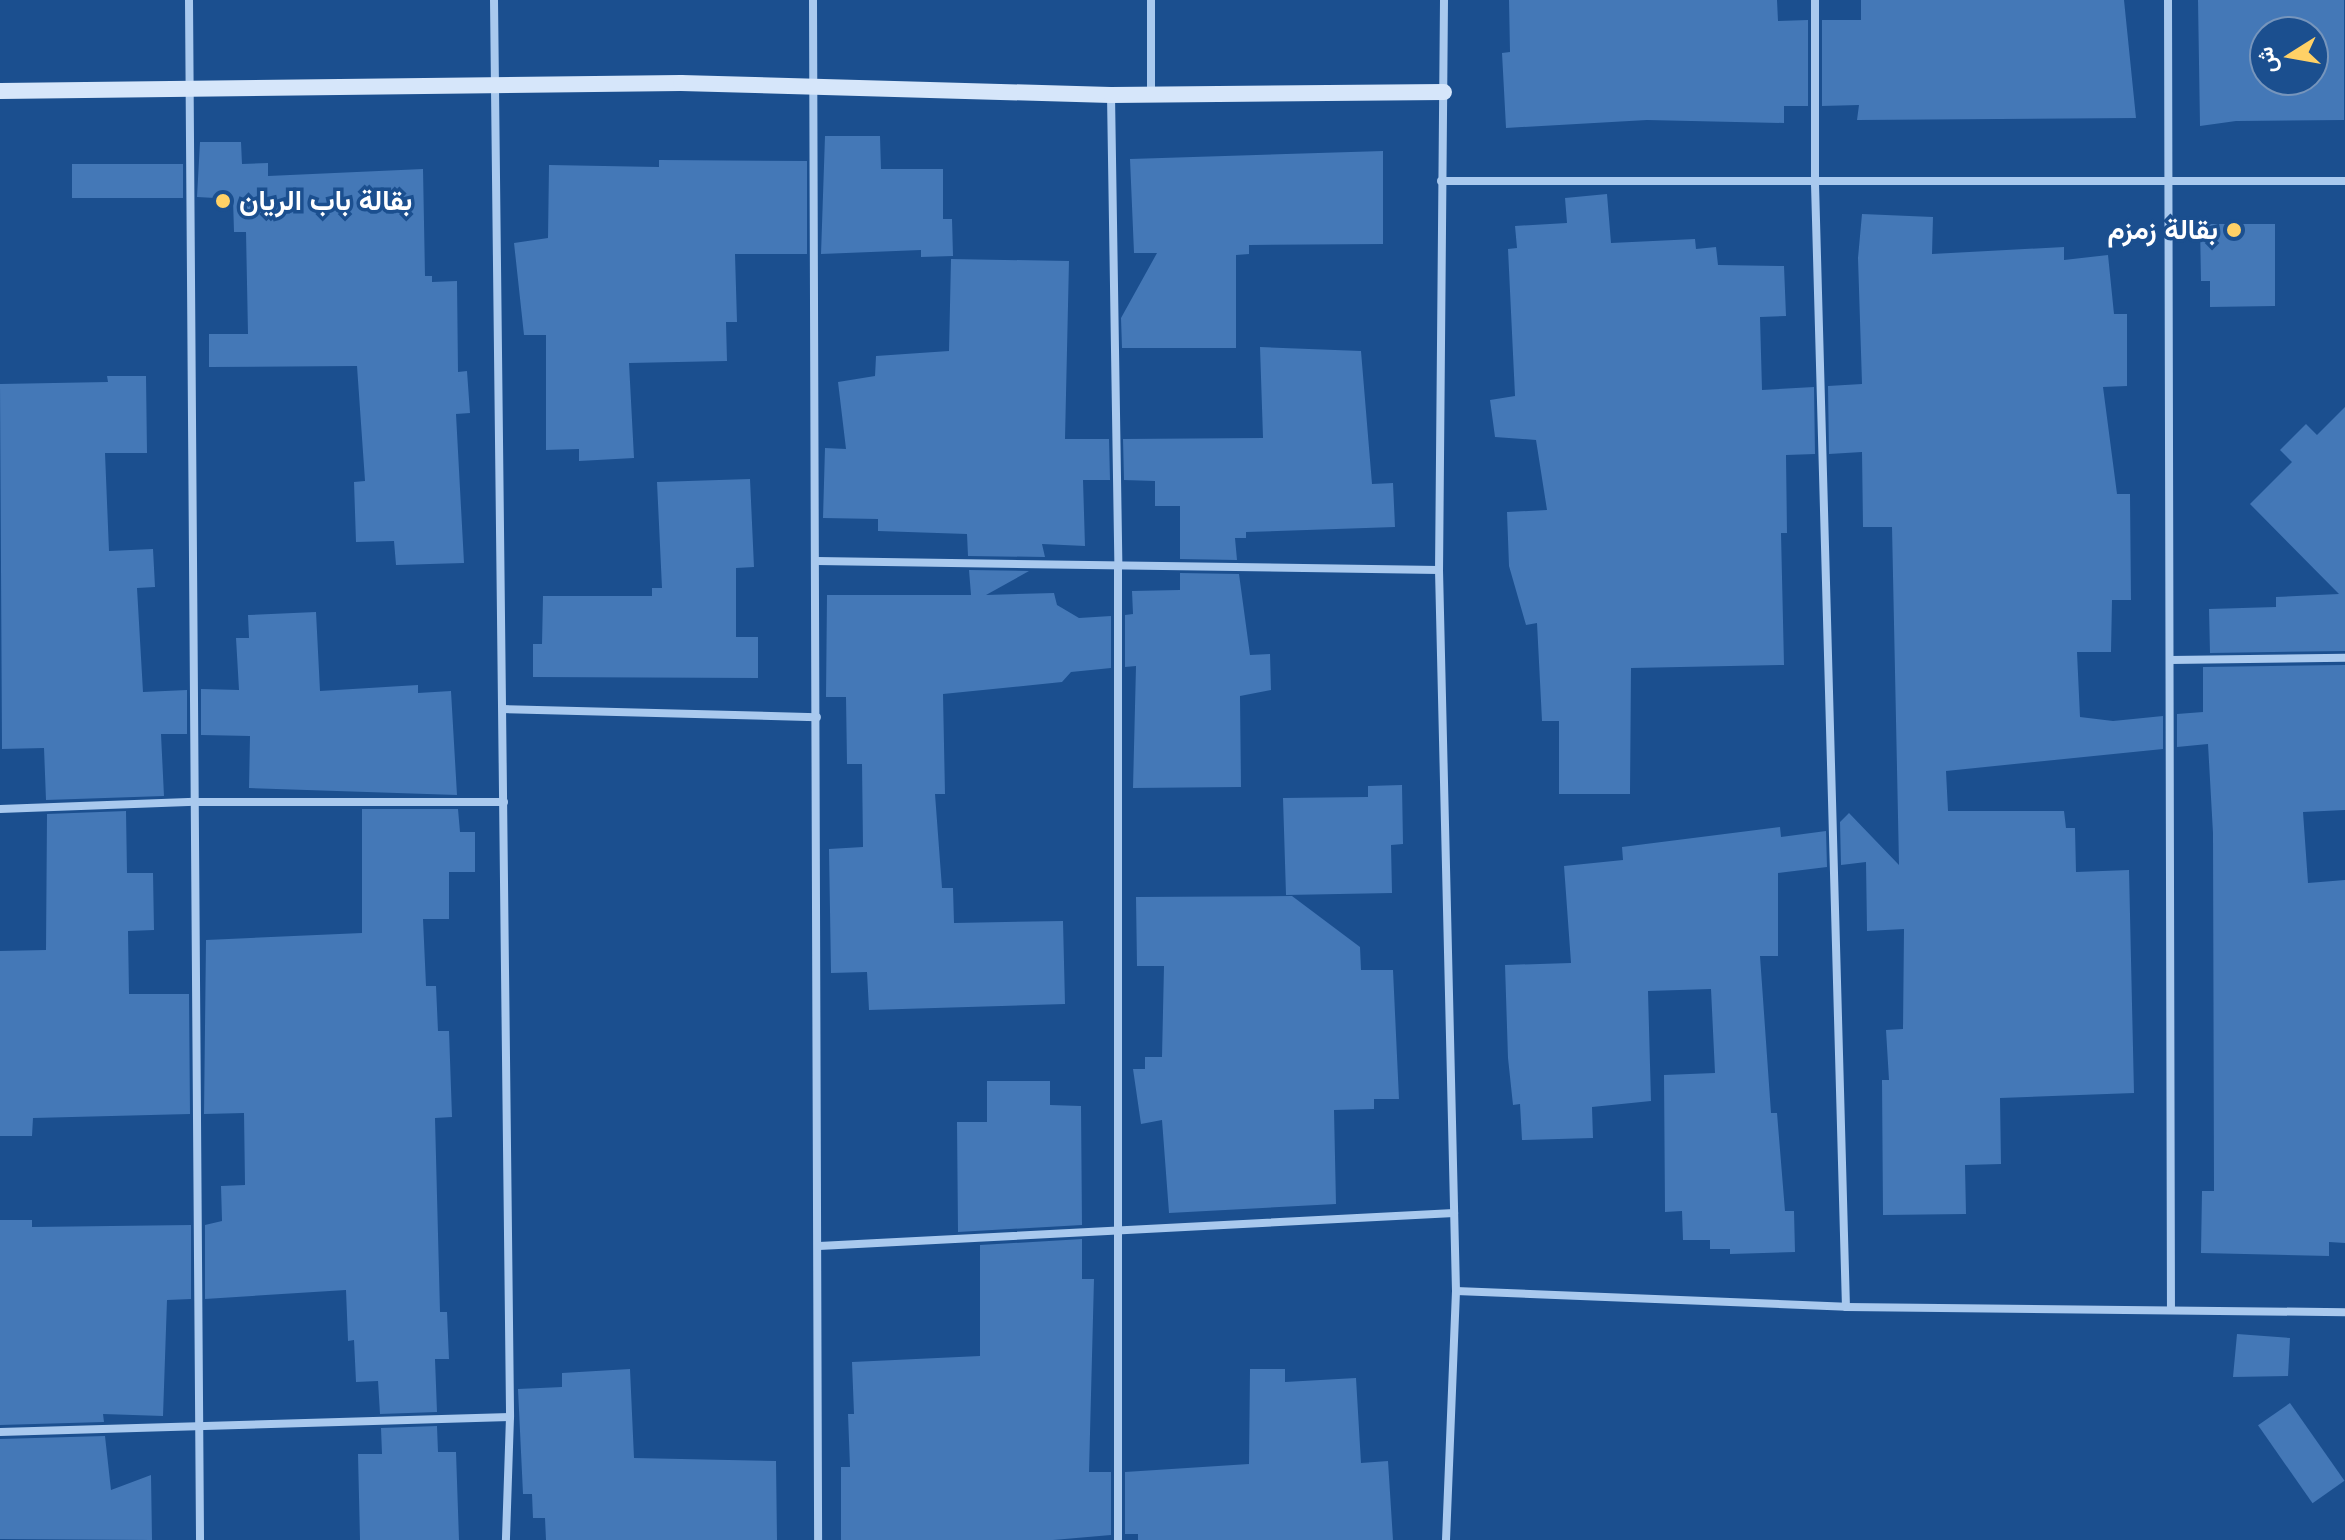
<!DOCTYPE html>
<html>
<head>
<meta charset="utf-8">
<style>
  body { margin:0 }
  #map { position:relative; width:2345px; height:1540px; overflow:hidden; background:#1b4f8f; font-family:Arial,Vazirmatn,sans-serif }
  div>[style] { position:absolute }
  .building>* { inset:0; background:#4478b7; transform-origin:0 0 }
  .street>* { height:8px; margin:-4px; padding:0 4px; transform-origin:4px; border-radius:4px; background:#a9c9ee }
  .secondary>* { height:16px; margin:-8px; padding:0 8px; transform-origin:8px; border-radius:8px; background:#d6e6fa }
  .dots>* { width:22px; height:22px; translate:-50% -50%; box-sizing:border-box; border:4px solid #1b4f8f; border-radius:50% }
  span { translate:-50% -50%; white-space:nowrap; text-align:center; line-height:1.15; -webkit-text-stroke:7px #1b4f8f; paint-order:stroke }
  .poi-label { font-size:28px; color:#fff; font-weight:700 }
  .left { translate:0 -50%; text-align:left }
  .right { translate:-100% -50%; text-align:right }
  .north { position:absolute; left:2249px; top:16px; width:80px; height:80px; box-sizing:border-box; background:#1b4f8f; border:2px solid #7695bc; border-radius:50%; rotate:259deg; font-size:22px; font-weight:700; line-height:32px; text-align:center; color:#fff }
  .north::after { content:''; display:block; margin:auto; width:28px; height:36px; background:#ffd166; clip-path:polygon(50% 0,100% 100%,50% 72%,0 100%) }
</style>
</head>
<body>
<div id="map">
  <div class="building">
    <i style="clip-path:polygon(1509px 0,1777px 0,1778px 21px,1808px 20px,1808px 106px,1784px 106px,1784px 123px,1647px 120px,1506px 128px,1502px 53px,1510px 52px)"></i>
    <i style="clip-path:polygon(1861px 0,2124px 0,2136px 118px,1857px 120px,1859px 105px,1822px 106px,1822px 20px,1861px 20px)"></i>
    <i style="clip-path:polygon(evenodd,2198px 0,2344px 0,2344px 120px,2236px 121px,2200px 126px,2198px 0,2265px 32px,2313px 32px,2313px 80px,2265px 80px,2265px 32px)"></i>
    <i style="clip-path:polygon(825px 136px,880px 136px,881px 169px,943px 169px,943px 219px,952px 219px,953px 256px,921px 257px,921px 250px,821px 254px)"></i>
    <i style="clip-path:polygon(200px 142px,241px 142px,242px 164px,268px 163px,268px 176px,423px 169px,425px 276px,432px 276px,432px 282px,457px 281px,458px 372px,467px 371px,470px 413px,456px 414px,464px 563px,396px 565px,394px 541px,356px 542px,354px 482px,365px 481px,357px 366px,209px 367px,209px 334px,248px 334px,246px 232px,234px 232px,233px 199px,197px 197px)"></i>
    <i style="clip-path:polygon(1383px 151px,1383px 244px,1249px 245px,1249px 254px,1236px 255px,1236px 348px,1122px 348px,1121px 318px,1157px 253px,1134px 253px,1130px 159px)"></i>
    <i style="clip-path:polygon(659px 160px,807px 161px,807px 254px,735px 254px,737px 322px,726px 322px,727px 361px,629px 363px,634px 458px,579px 461px,579px 449px,546px 450px,546px 335px,524px 335px,514px 243px,548px 238px,549px 165px,659px 167px)"></i>
    <i style="left:183px;top:164px;width:34px;height:111px;rotate:90deg"></i>
    <i style="clip-path:polygon(1607px 194px,1611px 243px,1695px 239px,1696px 249px,1716px 247px,1718px 265px,1784px 266px,1786px 316px,1760px 317px,1762px 390px,1814px 387px,1815px 454px,1786px 455px,1787px 533px,1781px 533px,1784px 665px,1631px 668px,1630px 794px,1559px 794px,1559px 721px,1542px 721px,1537px 623px,1526px 625px,1509px 566px,1507px 512px,1547px 510px,1536px 440px,1495px 437px,1490px 400px,1515px 396px,1508px 249px,1517px 248px,1515px 226px,1567px 223px,1565px 198px)"></i>
    <i style="clip-path:polygon(1862px 214px,1933px 217px,1932px 254px,2064px 247px,2064px 260px,2108px 255px,2114px 314px,2127px 314px,2127px 386px,2103px 387px,2117px 494px,2130px 494px,2131px 600px,2112px 600px,2111px 652px,2077px 652px,2080px 717px,2113px 721px,2163px 716px,2163px 749px,1946px 771px,1948px 811px,2064px 811px,2066px 828px,2075px 828px,2076px 872px,2129px 870px,2134px 1093px,2000px 1098px,2001px 1164px,1965px 1165px,1966px 1214px,1883px 1215px,1882px 1080px,1889px 1080px,1886px 1030px,1903px 1029px,1904px 929px,1867px 931px,1866px 862px,1841px 865px,1840px 822px,1849px 813px,1899px 865px,1892px 527px,1863px 527px,1862px 452px,1829px 454px,1828px 386px,1862px 384px,1858px 258px)"></i>
    <i style="clip-path:polygon(2200px 224px,2275px 224px,2275px 306px,2210px 307px,2210px 281px,2201px 281px)"></i>
    <i style="clip-path:polygon(951px 259px,1069px 261px,1065px 439px,1109px 439px,1110px 480px,1083px 480px,1085px 546px,1042px 544px,1045px 557px,968px 556px,967px 534px,878px 531px,878px 519px,823px 518px,825px 448px,846px 449px,838px 382px,875px 376px,876px 356px,949px 351px)"></i>
    <i style="clip-path:polygon(1260px 347px,1361px 351px,1372px 484px,1393px 483px,1395px 527px,1246px 532px,1246px 538px,1235px 538px,1237px 560px,1180px 559px,1180px 506px,1155px 506px,1155px 481px,1124px 480px,1123px 439px,1263px 438px)"></i>
    <i style="clip-path:polygon(107px 376px,146px 376px,147px 453px,105px 453px,109px 551px,153px 549px,155px 587px,137px 588px,143px 692px,187px 690px,187px 734px,161px 734px,164px 796px,46px 800px,44px 748px,2px 749px,0 384px,108px 382px)"></i>
    <i style="clip-path:polygon(2345px 407px,2345px 651px,2210px 653px,2209px 609px,2276px 607px,2276px 597px,2339px 594px,2250px 504px,2292px 462px,2280px 450px,2306px 424px,2317px 435px)"></i>
    <i style="clip-path:polygon(750px 479px,754px 567px,736px 568px,736px 637px,758px 637px,758px 678px,533px 677px,533px 644px,542px 644px,543px 596px,652px 596px,652px 588px,662px 588px,657px 482px)"></i>
    <i style="clip-path:polygon(969px 570px,1029px 571px,986px 595px,1054px 593px,1057px 605px,1079px 618px,1111px 616px,1111px 668px,1071px 672px,1062px 682px,943px 694px,945px 794px,935px 794px,942px 888px,953px 888px,954px 923px,1063px 921px,1065px 1004px,869px 1010px,867px 972px,831px 973px,829px 849px,863px 847px,862px 764px,847px 764px,846px 697px,826px 697px,827px 595px,971px 595px)"></i>
    <i style="clip-path:polygon(1180px 573px,1239px 574px,1250px 655px,1270px 654px,1271px 690px,1240px 696px,1241px 787px,1133px 788px,1136px 666px,1125px 667px,1125px 615px,1133px 614px,1132px 591px,1180px 590px)"></i>
    <i style="clip-path:polygon(316px 612px,320px 691px,418px 685px,418px 693px,451px 691px,457px 795px,249px 788px,250px 736px,201px 735px,201px 689px,239px 690px,236px 638px,249px 638px,248px 615px)"></i>
    <i style="clip-path:polygon(2345px 665px,2345px 810px,2303px 812px,2308px 883px,2345px 880px,2345px 1243px,2329px 1242px,2329px 1256px,2201px 1253px,2202px 1191px,2214px 1191px,2213px 833px,2208px 744px,2177px 747px,2177px 714px,2203px 712px,2203px 667px)"></i>
    <i style="clip-path:polygon(1402px 785px,1403px 844px,1391px 845px,1392px 893px,1286px 895px,1283px 798px,1368px 797px,1368px 786px)"></i>
    <i style="clip-path:polygon(362px 809px,458px 809px,460px 832px,475px 832px,475px 872px,449px 872px,449px 919px,423px 919px,426px 986px,436px 986px,438px 1031px,449px 1031px,452px 1117px,435px 1118px,440px 1312px,447px 1312px,449px 1359px,435px 1359px,437px 1412px,380px 1414px,378px 1381px,356px 1382px,354px 1340px,348px 1341px,346px 1290px,205px 1299px,205px 1225px,222px 1221px,221px 1186px,245px 1185px,244px 1113px,204px 1114px,206px 940px,362px 933px)"></i>
    <i style="clip-path:polygon(126px 811px,127px 873px,153px 873px,154px 930px,128px 931px,129px 994px,189px 994px,190px 1114px,33px 1118px,32px 1136px,0 1136px,0 951px,46px 950px,47px 814px)"></i>
    <i style="clip-path:polygon(1780px 827px,1781px 837px,1826px 831px,1827px 867px,1778px 873px,1778px 956px,1760px 956px,1771px 1113px,1777px 1113px,1785px 1211px,1794px 1211px,1795px 1252px,1730px 1254px,1730px 1249px,1710px 1249px,1710px 1240px,1683px 1240px,1682px 1211px,1665px 1212px,1664px 1075px,1715px 1073px,1711px 989px,1648px 991px,1651px 1101px,1592px 1107px,1593px 1138px,1522px 1140px,1520px 1104px,1513px 1105px,1508px 1058px,1505px 965px,1571px 963px,1564px 866px,1623px 860px,1622px 847px)"></i>
    <i style="clip-path:polygon(1292px 896px,1360px 947px,1361px 970px,1393px 970px,1399px 1099px,1374px 1099px,1374px 1109px,1334px 1110px,1336px 1204px,1169px 1213px,1162px 1120px,1141px 1124px,1133px 1069px,1145px 1069px,1145px 1057px,1162px 1057px,1164px 966px,1137px 966px,1136px 897px)"></i>
    <i style="clip-path:polygon(987px 1081px,1050px 1081px,1050px 1105px,1081px 1106px,1082px 1225px,958px 1232px,957px 1122px,987px 1122px)"></i>
    <i style="clip-path:polygon(0 1220px,32px 1220px,32px 1227px,191px 1225px,191px 1299px,167px 1300px,163px 1416px,103px 1414px,104px 1422px,0 1425px)"></i>
    <i style="clip-path:polygon(1082px 1239px,1082px 1279px,1094px 1279px,1089px 1472px,1111px 1472px,1111px 1535px,1053px 1540px,841px 1540px,841px 1467px,850px 1467px,848px 1414px,854px 1414px,852px 1362px,980px 1356px,980px 1245px)"></i>
    <i style="clip-path:polygon(2237px 1334px,2290px 1338px,2288px 1376px,2233px 1377px)"></i>
    <i style="clip-path:polygon(630px 1369px,634px 1458px,776px 1461px,777px 1540px,546px 1540px,545px 1518px,533px 1518px,532px 1494px,523px 1494px,518px 1389px,562px 1387px,562px 1373px)"></i>
    <i style="clip-path:polygon(1250px 1369px,1285px 1369px,1285px 1382px,1356px 1378px,1361px 1463px,1388px 1461px,1393px 1540px,1138px 1540px,1138px 1534px,1125px 1534px,1125px 1472px,1249px 1464px)"></i>
    <i style="left:2290px;top:1403px;width:95px;height:39px;rotate:55deg"></i>
    <i style="clip-path:polygon(437px 1426px,438px 1452px,456px 1452px,459px 1540px,360px 1540px,358px 1454px,382px 1454px,381px 1428px)"></i>
    <i style="clip-path:polygon(105px 1436px,111px 1490px,151px 1475px,152px 1540px,0 1539px,0 1439px)"></i>
  </div>
  <div class="street">
    <i style="left:189px;top:0;width:1540px;rotate:89.59deg"></i>
    <i style="left:494px;top:0;width:1417px;rotate:89.35deg"></i>
    <i style="left:510px;top:1417px;width:123px;rotate:91.9deg"></i>
    <i style="left:813px;top:0;width:1540px;rotate:89.81deg"></i>
    <i style="left:1444px;top:0;width:570px;rotate:90.5deg"></i>
    <i style="left:1439px;top:570px;width:721px;rotate:88.65deg"></i>
    <i style="left:1456px;top:1291px;width:249px;rotate:92.3deg"></i>
    <i style="left:1815px;top:0;width:184px;rotate:90deg"></i>
    <i style="left:1815px;top:184px;width:1123px;rotate:88.42deg"></i>
    <i style="left:2168px;top:0;width:1309px;rotate:89.87deg"></i>
    <i style="left:1151px;top:93px;width:93px;rotate:-90deg"></i>
    <i style="left:1111px;top:95px;width:470px;rotate:89.1deg"></i>
    <i style="left:1118px;top:565px;width:975px;rotate:90deg"></i>
    <i style="left:1441px;top:181px;width:904px"></i>
    <i style="left:817px;top:561px;width:622px;rotate:0.83deg"></i>
    <i style="left:2170px;top:660px;width:175px;rotate:-0.7deg"></i>
    <i style="left:503px;top:709px;width:314px;rotate:1.5deg"></i>
    <i style="left:0;top:809px;width:195px;rotate:-2.1deg"></i>
    <i style="left:195px;top:802px;width:309px"></i>
    <i style="left:819px;top:1246px;width:636px;rotate:-2.97deg"></i>
    <i style="left:1456px;top:1291px;width:390px;rotate:2.3deg"></i>
    <i style="left:1846px;top:1307px;width:499px;rotate:0.6deg"></i>
    <i style="left:0;top:1432px;width:510px;rotate:-1.68deg"></i>
  </div>
  <div class="secondary">
    <i style="left:0;top:91px;width:681px;rotate:-0.67deg"></i>
    <i style="left:681px;top:83px;width:430px;rotate:1.6deg"></i>
    <i style="left:1111px;top:95px;width:333px;rotate:-0.5deg"></i>
  </div>
  <div class="dots">
    <i style="left:223px;top:201px;background:#ffd166"></i>
    <i style="left:2234px;top:230px;background:#ffd166"></i>
  </div>
  <div class="poi-label">
    <span class="left" style="left:239px;top:201px">بقالة باب الريان</span>
    <span class="right" style="left:2218px;top:230px">بقالة زمزم</span>
  </div>
  <div class="north">ش</div>
</div>
</body>
</html>
